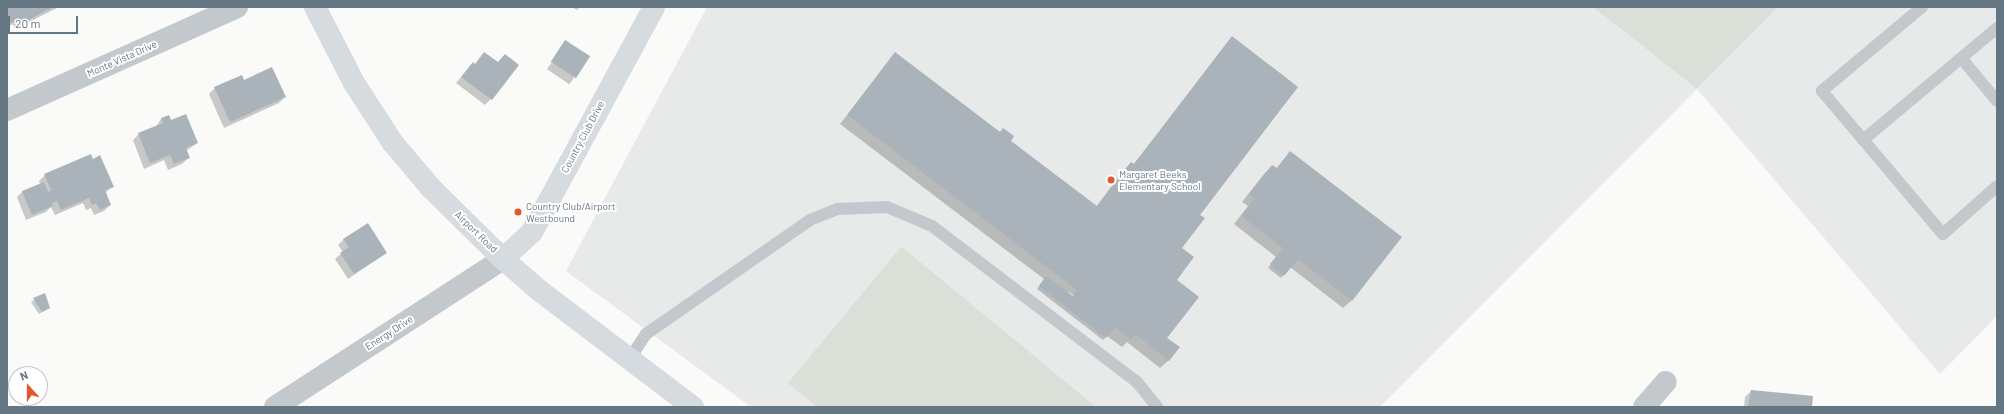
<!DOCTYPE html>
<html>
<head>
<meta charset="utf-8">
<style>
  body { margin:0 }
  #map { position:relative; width:2004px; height:414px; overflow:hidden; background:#fafaf8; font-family:Barlow,sans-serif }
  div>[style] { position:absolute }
  .built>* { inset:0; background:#e8e9e9 }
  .green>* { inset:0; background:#dadfd7 }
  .shadow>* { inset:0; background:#0003; transform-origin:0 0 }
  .building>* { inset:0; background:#aab3b9; transform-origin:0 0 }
  .lane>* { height:12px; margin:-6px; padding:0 6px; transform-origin:6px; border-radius:6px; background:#c3c8cc }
  .street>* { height:22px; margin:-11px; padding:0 11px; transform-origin:11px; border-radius:11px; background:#c3c8cc }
  .secondary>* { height:22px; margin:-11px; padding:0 11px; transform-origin:11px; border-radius:11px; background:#d6dbdf }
  .dots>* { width:11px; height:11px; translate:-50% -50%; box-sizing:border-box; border:2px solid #fff; border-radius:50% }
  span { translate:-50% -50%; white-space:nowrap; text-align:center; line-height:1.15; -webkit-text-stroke:4px #fff; paint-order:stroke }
  .street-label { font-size:10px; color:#657683 }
  .poi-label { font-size:10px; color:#657683 }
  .left { translate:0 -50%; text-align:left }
  .frame { position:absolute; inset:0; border:8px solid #657683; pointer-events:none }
  .north { position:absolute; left:8px; top:366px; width:40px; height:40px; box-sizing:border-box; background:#fff; border:1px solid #c1c8cd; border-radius:50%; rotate:339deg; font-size:11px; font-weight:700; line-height:16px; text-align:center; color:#657683 }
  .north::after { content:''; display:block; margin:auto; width:14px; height:18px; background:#e4572e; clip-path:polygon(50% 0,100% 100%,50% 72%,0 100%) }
  .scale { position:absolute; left:8px; top:16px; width:70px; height:18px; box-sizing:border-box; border:2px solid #657683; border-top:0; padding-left:5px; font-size:12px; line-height:14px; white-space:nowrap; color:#657683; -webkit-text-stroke:3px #fff; paint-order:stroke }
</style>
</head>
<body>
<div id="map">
  <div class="built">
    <i style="clip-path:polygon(707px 7px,1593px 7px,1697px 89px,1778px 7px,1997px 7px,1997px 316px,1940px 374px,1697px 89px,1380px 407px,751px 407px,566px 271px)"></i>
  </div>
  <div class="green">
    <i style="clip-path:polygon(1593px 7px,1778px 7px,1697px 89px)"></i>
    <i style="clip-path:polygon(901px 247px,902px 247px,1096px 407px,817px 407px,788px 383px)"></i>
  </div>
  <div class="shadow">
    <i style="clip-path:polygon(7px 7px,59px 7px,15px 29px,13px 24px,7px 27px)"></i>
    <i style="clip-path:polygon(572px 7px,580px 7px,577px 10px)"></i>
    <i style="clip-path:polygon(evenodd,1233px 38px,1198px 215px,1181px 248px,1166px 338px,1169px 360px,1160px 368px,1127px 342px,1122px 347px,1107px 336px,1103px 340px,1037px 289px,1044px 279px,840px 124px,895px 54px,1096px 207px,1123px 171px,1131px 163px,1133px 165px,1233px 38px,1069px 292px,1114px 326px,1068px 293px,1069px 292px)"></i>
    <i style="left:566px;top:41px;width:27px;height:34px;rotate:34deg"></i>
    <i style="clip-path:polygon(473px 63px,491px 99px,485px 105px,456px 83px)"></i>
    <i style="clip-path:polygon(244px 82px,285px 97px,279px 103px,224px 128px,209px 94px,215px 88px)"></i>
    <i style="clip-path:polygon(161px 119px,170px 121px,197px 143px,186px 151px,188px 158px,182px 164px,168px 170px,164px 160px,144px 169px,133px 140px,139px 134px,156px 127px)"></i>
    <i style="clip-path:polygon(1290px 152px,1352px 300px,1343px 308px,1290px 267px,1281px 278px,1268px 268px,1276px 257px,1234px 224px,1248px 206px,1242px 202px,1264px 174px,1272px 166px,1276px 169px)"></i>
    <i style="clip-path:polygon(92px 160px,112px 187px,105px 193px,110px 205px,104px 211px,94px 215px,91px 208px,86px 210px,83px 203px,55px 215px,51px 207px,46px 212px,26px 220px,17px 197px,22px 192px,40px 184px,39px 181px,45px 175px)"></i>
    <i style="clip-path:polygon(344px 239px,386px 253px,348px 279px,335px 259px,343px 252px,338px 245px)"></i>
    <i style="clip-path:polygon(44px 294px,49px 308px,39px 314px,31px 302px)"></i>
    <i style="clip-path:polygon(1751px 391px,1811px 407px,1744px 407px,1745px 397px)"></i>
  </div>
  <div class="building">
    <i style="clip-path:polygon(7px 7px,53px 7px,21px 24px,19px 19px,7px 25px)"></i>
    <i style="clip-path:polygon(1232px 36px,1298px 87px,1200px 215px,1205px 218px,1182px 248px,1194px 257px,1177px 280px,1199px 297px,1167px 338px,1180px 347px,1169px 361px,1135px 334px,1131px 340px,1115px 327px,1106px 338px,1039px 286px,1046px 276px,1073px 296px,1077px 290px,847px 115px,895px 52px,1000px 132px,1003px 128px,1014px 136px,1011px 141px,1097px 206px,1131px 162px,1134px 164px)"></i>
    <i style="left:565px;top:40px;width:30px;height:26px;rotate:33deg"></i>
    <i style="clip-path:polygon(484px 52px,498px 62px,505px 54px,519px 65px,492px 100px,461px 77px,473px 62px,475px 64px)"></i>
    <i style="clip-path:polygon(272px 67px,286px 97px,230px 122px,214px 87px,242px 75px,244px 80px)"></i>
    <i style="clip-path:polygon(186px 114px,198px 143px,186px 148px,190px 158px,174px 164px,170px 155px,150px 163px,138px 133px,163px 123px,161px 118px,169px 115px,171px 120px)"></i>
    <i style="clip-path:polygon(1290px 151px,1402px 237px,1352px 301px,1298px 259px,1284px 276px,1270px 264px,1283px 248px,1241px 216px,1255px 198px,1249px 194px,1272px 165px,1277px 168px)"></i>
    <i style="clip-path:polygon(91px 154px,93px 159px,100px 155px,114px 187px,105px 190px,111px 205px,100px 210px,96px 203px,92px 205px,89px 198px,61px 210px,57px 201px,52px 203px,53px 206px,32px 215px,22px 191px,44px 182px,48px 192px,51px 190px,44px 174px)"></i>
    <i style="clip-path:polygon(368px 223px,387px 253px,354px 274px,340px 253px,349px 247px,343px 239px)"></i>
    <i style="clip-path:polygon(45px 293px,50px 308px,42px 312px,33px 298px)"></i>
    <i style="clip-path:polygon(1751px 390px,1813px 396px,1812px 407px,1748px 407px)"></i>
  </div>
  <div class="lane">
    <i style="left:1922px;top:7px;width:131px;rotate:140deg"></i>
    <i style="left:1822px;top:91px;width:187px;rotate:49.8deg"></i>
    <i style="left:1943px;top:234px;width:72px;rotate:-41.6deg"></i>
    <i style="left:1962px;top:59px;width:55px;rotate:50.2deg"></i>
    <i style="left:1863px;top:140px;width:175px;rotate:-39.9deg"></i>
    <i style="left:629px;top:360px;width:31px;rotate:-57deg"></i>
    <i style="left:646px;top:334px;width:200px;rotate:-34.8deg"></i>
    <i style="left:810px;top:220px;width:29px;rotate:-22deg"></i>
    <i style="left:837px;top:209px;width:50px;rotate:-2.3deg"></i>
    <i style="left:887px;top:207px;width:49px;rotate:22.9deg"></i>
    <i style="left:932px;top:226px;width:258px;rotate:37.3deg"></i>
    <i style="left:1137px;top:382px;width:32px;rotate:51deg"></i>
  </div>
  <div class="street">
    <i style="left:7px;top:110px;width:252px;rotate:-24.1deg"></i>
    <i style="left:275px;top:407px;width:272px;rotate:-33deg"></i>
    <i style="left:1644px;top:407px;width:33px;rotate:-49deg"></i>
  </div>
  <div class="secondary">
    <i style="left:315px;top:7px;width:85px;rotate:62.8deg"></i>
    <i style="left:354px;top:83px;width:72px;rotate:57deg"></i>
    <i style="left:393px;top:143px;width:59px;rotate:49.8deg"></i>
    <i style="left:431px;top:188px;width:101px;rotate:44.6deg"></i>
    <i style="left:503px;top:259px;width:49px;rotate:40.9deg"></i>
    <i style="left:540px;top:291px;width:192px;rotate:37.2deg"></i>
    <i style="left:503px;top:259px;width:40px;rotate:-43deg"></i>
    <i style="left:532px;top:232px;width:256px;rotate:-61.5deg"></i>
  </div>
  <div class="dots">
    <i style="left:1111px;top:180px;background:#e4572e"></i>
    <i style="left:518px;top:212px;background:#e4572e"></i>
  </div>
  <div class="street-label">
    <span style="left:122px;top:59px;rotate:-24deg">Monte Vista Drive</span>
    <span style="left:583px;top:137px;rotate:-62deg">Country Club Drive</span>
    <span style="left:476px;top:232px;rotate:44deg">Airport Road</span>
    <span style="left:389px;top:333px;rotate:-33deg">Energy Drive</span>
  </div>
  <div class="poi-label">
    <span class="left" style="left:1119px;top:180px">Margaret Beeks<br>Elementary School</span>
    <span class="left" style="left:526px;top:212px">Country Club/Airport<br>Westbound</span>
  </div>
  <div class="frame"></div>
  <div class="north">N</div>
  <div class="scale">20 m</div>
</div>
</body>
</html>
